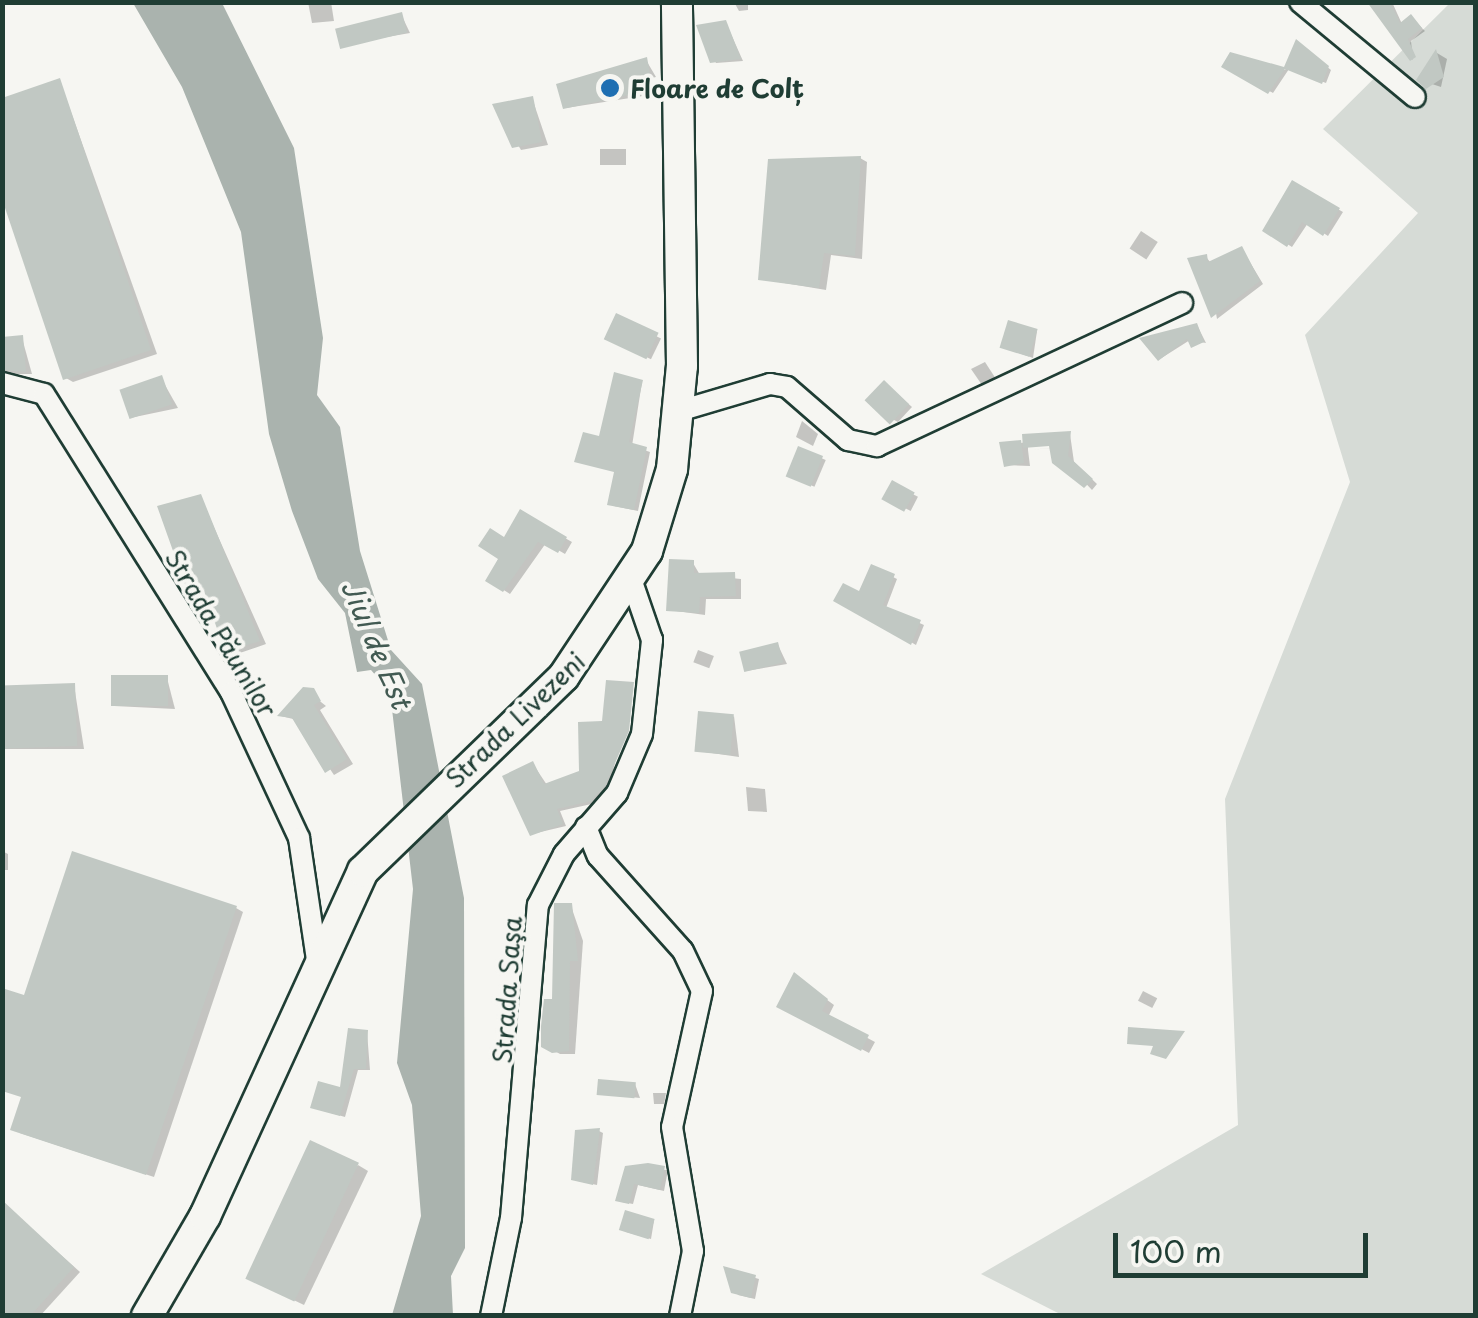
<!DOCTYPE html>
<html>
<head>
<meta charset="utf-8">
<style>
  body { margin:0 }
  #map { position:relative; width:1478px; height:1318px; overflow:hidden; background:#f6f6f2; font-family:"Playpen Sans",sans-serif }
  div>[style] { position:absolute }
  .green>* { inset:0; background:#d6dbd6 }
  .water>* { inset:0; background:#aab3ae }
  .shadow>* { inset:0; background:#0003; transform-origin:0 0 }
  .building>* { inset:0; background:#c1c8c3; transform-origin:0 0 }
  .roads { filter:drop-shadow(2px 0 #1f3d34) drop-shadow(-2px 0 #1f3d34) drop-shadow(0 2px #1f3d34) drop-shadow(0 -2px #1f3d34) }
  .minor>* { height:20px; margin:-10px; padding:0 10px; transform-origin:10px; border-radius:10px; background:#f6f6f2 }
  .primary>* { height:30px; margin:-15px; padding:0 15px; transform-origin:15px; border-radius:15px; background:#f6f6f2 }
  .dots>* { width:28px; height:28px; translate:-50% -50%; box-sizing:border-box; border:5px solid #f6f6f2; border-radius:50% }
  span { translate:-50% -50%; white-space:nowrap; text-align:center; line-height:1.15; -webkit-text-stroke:8px #f6f6f2; paint-order:stroke }
  .poi-label { font-size:25px; color:#1f3d34; font-weight:700 }
  .left { translate:0 -50%; text-align:left }
  .street-label { font-size:25px; color:#1f3d34 }
  .water-label { font-size:28px; color:#425a52; font-style:italic }
  .frame { position:absolute; inset:0; border:5px solid #1f3d34; pointer-events:none }
  .scale { position:absolute; left:1113px; top:1233px; width:255px; height:45px; box-sizing:border-box; border:5px solid #1f3d34; border-top:0; padding-left:12px; font-size:30px; line-height:35px; white-space:nowrap; color:#1f3d34; -webkit-text-stroke:8px #f6f6f2; paint-order:stroke }
</style>
</head>
<body>
<div id="map">
  <div class="green">
    <i style="clip-path:polygon(1450px 3px,1475px 3px,1475px 1315px,1062px 1315px,981px 1274px,1238px 1125px,1225px 799px,1350px 482px,1305px 335px,1418px 213px,1323px 129px)"></i>
  </div>
  <div class="water">
    <i style="clip-path:polygon(133px 3px,222px 3px,294px 148px,323px 338px,317px 395px,340px 427px,360px 551px,391px 650px,422px 684px,464px 898px,465px 1248px,451px 1276px,453px 1315px,392px 1315px,421px 1216px,412px 1105px,397px 1063px,413px 889px,390px 692px,371px 670px,357px 672px,345px 613px,318px 579px,292px 511px,269px 434px,241px 232px,182px 87px)"></i>
  </div>
  <div class="shadow">
    <i style="clip-path:polygon(308px 2px,331px 2px,334px 21px,312px 23px)"></i>
    <i style="clip-path:polygon(734px 2px,748px 2px,748px 10px,739px 11px)"></i>
    <i style="clip-path:polygon(1369px 2px,1392px 2px,1402px 24px,1411px 17px,1425px 31px,1411px 41px,1413px 60px)"></i>
    <i style="clip-path:polygon(401px 14px,410px 33px,341px 45px)"></i>
    <i style="clip-path:polygon(726px 23px,743px 61px,716px 63px,699px 27px)"></i>
    <i style="clip-path:polygon(1297px 42px,1331px 70px,1326px 83px,1289px 69px,1273px 93px,1225px 66px,1231px 54px,1285px 70px)"></i>
    <i style="clip-path:polygon(1437px 53px,1447px 59px,1441px 87px,1423px 81px)"></i>
    <i style="clip-path:polygon(646px 60px,656px 77px,639px 81px,643px 96px,566px 108px)"></i>
    <i style="clip-path:polygon(60px 81px,157px 354px,73px 382px,66px 378px)"></i>
    <i style="clip-path:polygon(532px 98px,548px 145px,521px 150px,495px 106px)"></i>
    <i style="left:600px;top:149px;width:26px;height:16px"></i>
    <i style="clip-path:polygon(860px 158px,867px 162px,862px 259px,831px 255px,826px 290px,761px 279px)"></i>
    <i style="clip-path:polygon(1292px 183px,1343px 212px,1328px 236px,1308px 223px,1292px 247px,1265px 230px)"></i>
    <i style="left:1141px;top:231px;width:20px;height:21px;rotate:33deg"></i>
    <i style="clip-path:polygon(1242px 249px,1263px 284px,1217px 319px,1206px 257px,1211px 263px)"></i>
    <i style="left:617px;top:317px;width:49px;height:23px;rotate:26deg"></i>
    <i style="clip-path:polygon(1197px 325px,1206px 343px,1190px 340px,1160px 359px)"></i>
    <i style="clip-path:polygon(1037px 331px,1033px 358px,1008px 349px)"></i>
    <i style="clip-path:polygon(22px 338px,32px 374px,2px 374px,2px 340px)"></i>
    <i style="clip-path:polygon(985px 362px,996px 379px,982px 385px,971px 369px)"></i>
    <i style="clip-path:polygon(161px 378px,178px 408px,130px 418px)"></i>
    <i style="clip-path:polygon(642px 382px,632px 446px,650px 452px,638px 511px,614px 506px,616px 472px,601px 439px)"></i>
    <i style="clip-path:polygon(888px 386px,912px 407px,898px 422px,894px 420px)"></i>
    <i style="clip-path:polygon(802px 421px,818px 434px,813px 446px,796px 437px)"></i>
    <i style="clip-path:polygon(evenodd,1070px 434px,1074px 462px,1097px 484px,1092px 490px,1052px 448px,1028px 450px,1030px 466px,1006px 465px,1021px 443px,1070px 434px,1061px 442px,1062px 447px,1028px 450px,1028px 445px,1061px 442px)"></i>
    <i style="left:800px;top:449px;width:28px;height:29px;rotate:23deg"></i>
    <i style="left:893px;top:484px;width:28px;height:16px;rotate:27deg"></i>
    <i style="clip-path:polygon(200px 496px,266px 644px,234px 655px,207px 592px,190px 591px)"></i>
    <i style="clip-path:polygon(521px 513px,572px 542px,565px 554px,546px 543px,510px 594px,488px 580px)"></i>
    <i style="clip-path:polygon(693px 563px,700px 575px,741px 579px,741px 599px,706px 599px,705px 615px,669px 610px)"></i>
    <i style="clip-path:polygon(873px 567px,897px 579px,886px 608px,924px 625px,916px 645px,837px 600px,860px 594px)"></i>
    <i style="clip-path:polygon(778px 645px,787px 664px,746px 671px)"></i>
    <i style="left:698px;top:650px;width:17px;height:13px;rotate:21deg"></i>
    <i style="clip-path:polygon(167px 678px,175px 709px,114px 706px)"></i>
    <i style="clip-path:polygon(74px 685px,84px 749px,2px 749px,2px 690px)"></i>
    <i style="clip-path:polygon(633px 685px,609px 788px,596px 803px,560px 811px,566px 826px,532px 834px,533px 764px,547px 785px,582px 773px)"></i>
    <i style="clip-path:polygon(311px 694px,326px 706px,320px 710px,353px 764px,334px 775px,297px 720px,281px 716px)"></i>
    <i style="clip-path:polygon(734px 716px,739px 757px,698px 751px)"></i>
    <i style="clip-path:polygon(746px 787px,765px 789px,767px 812px,748px 811px)"></i>
    <i style="clip-path:polygon(2px 851px,8px 854px,8px 870px,2px 870px)"></i>
    <i style="clip-path:polygon(571px 906px,583px 941px,575px 1054px,560px 1054px,544px 1045px)"></i>
    <i style="clip-path:polygon(236px 908px,243px 912px,154px 1177px,20px 1133px,26px 998px)"></i>
    <i style="clip-path:polygon(795px 976px,834px 1005px,828px 1017px,875px 1042px,869px 1053px,780px 1006px)"></i>
    <i style="left:1143px;top:991px;width:16px;height:11px;rotate:27deg"></i>
    <i style="clip-path:polygon(367px 1032px,370px 1070px,358px 1070px,345px 1117px,317px 1109px,342px 1090px)"></i>
    <i style="clip-path:polygon(635px 1084px,640px 1098px,601px 1094px)"></i>
    <i style="clip-path:polygon(653px 1093px,666px 1093px,664px 1104px,654px 1104px)"></i>
    <i style="clip-path:polygon(599px 1131px,603px 1133px,597px 1185px,578px 1181px)"></i>
    <i style="clip-path:polygon(358px 1165px,368px 1171px,304px 1305px,258px 1283px)"></i>
    <i style="clip-path:polygon(627px 1168px,668px 1170px,664px 1191px,638px 1185px,633px 1204px,622px 1202px)"></i>
    <i style="clip-path:polygon(3px 1203px,80px 1272px,40px 1316px,2px 1316px)"></i>
    <i style="clip-path:polygon(654px 1221px,651px 1239px,626px 1232px)"></i>
    <i style="clip-path:polygon(725px 1269px,759px 1279px,755px 1299px,738px 1295px)"></i>
  </div>
  <div class="building">
    <i style="clip-path:polygon(1367px 2px,1390px 2px,1400px 23px,1411px 14px,1422px 28px,1408px 39px,1416px 57px,1410px 61px)"></i>
    <i style="left:402px;top:12px;width:21px;height:69px;rotate:76deg"></i>
    <i style="clip-path:polygon(726px 20px,741px 59px,710px 63px,696px 25px)"></i>
    <i style="clip-path:polygon(1296px 39px,1329px 66px,1322px 84px,1285px 69px,1268px 94px,1221px 67px,1230px 52px,1284px 67px)"></i>
    <i style="clip-path:polygon(1436px 49px,1444px 77px,1426px 89px,1416px 80px)"></i>
    <i style="clip-path:polygon(647px 57px,650px 74px,634px 78px,638px 93px,563px 109px,556px 84px)"></i>
    <i style="clip-path:polygon(60px 78px,151px 350px,63px 380px,2px 199px,2px 98px)"></i>
    <i style="clip-path:polygon(533px 96px,542px 142px,512px 148px,492px 104px)"></i>
    <i style="clip-path:polygon(861px 156px,855px 256px,824px 253px,819px 288px,758px 280px,768px 159px)"></i>
    <i style="clip-path:polygon(1292px 180px,1340px 208px,1323px 236px,1302px 222px,1287px 247px,1262px 231px)"></i>
    <i style="clip-path:polygon(1242px 246px,1260px 281px,1211px 318px,1187px 258px,1207px 254px,1208px 262px)"></i>
    <i style="left:616px;top:313px;width:47px;height:29px;rotate:25deg"></i>
    <i style="left:1008px;top:320px;width:31px;height:29px;rotate:17deg"></i>
    <i style="clip-path:polygon(1197px 323px,1204px 342px,1191px 348px,1187px 339px,1158px 361px,1139px 338px)"></i>
    <i style="clip-path:polygon(23px 335px,26px 372px,2px 370px,2px 337px)"></i>
    <i style="clip-path:polygon(614px 372px,643px 380px,629px 442px,647px 447px,634px 510px,607px 505px,614px 472px,574px 462px,583px 432px,599px 436px)"></i>
    <i style="left:162px;top:375px;width:31px;height:45px;rotate:71deg"></i>
    <i style="left:884px;top:380px;width:35px;height:28px;rotate:44deg"></i>
    <i style="clip-path:polygon(1071px 431px,1068px 456px,1093px 479px,1084px 488px,1052px 463px,1049px 446px,1023px 448px,1022px 434px)"></i>
    <i style="clip-path:polygon(1021px 440px,1024px 463px,1004px 467px,999px 442px)"></i>
    <i style="left:798px;top:446px;width:27px;height:33px;rotate:22deg"></i>
    <i style="left:892px;top:480px;width:26px;height:22px;rotate:29deg"></i>
    <i style="clip-path:polygon(201px 494px,260px 641px,225px 652px,203px 588px,188px 593px,157px 506px)"></i>
    <i style="clip-path:polygon(520px 509px,567px 537px,558px 553px,538px 542px,503px 592px,485px 581px,498px 559px,478px 546px,490px 528px,504px 537px)"></i>
    <i style="clip-path:polygon(669px 559px,694px 560px,694px 573px,735px 572px,736px 596px,700px 597px,699px 613px,666px 611px)"></i>
    <i style="clip-path:polygon(871px 564px,895px 574px,883px 605px,921px 620px,911px 645px,833px 601px,843px 583px,859px 591px)"></i>
    <i style="left:778px;top:642px;width:21px;height:40px;rotate:76deg"></i>
    <i style="left:168px;top:675px;width:31px;height:57px;rotate:90deg"></i>
    <i style="clip-path:polygon(606px 680px,634px 682px,629px 731px,605px 786px,591px 801px,557px 809px,563px 824px,530px 836px,502px 776px,533px 761px,544px 784px,579px 771px,578px 722px,602px 721px)"></i>
    <i style="left:75px;top:683px;width:63px;height:73px;rotate:88deg"></i>
    <i style="clip-path:polygon(303px 687px,314px 688px,321px 701px,314px 705px,347px 759px,325px 773px,292px 718px,277px 716px)"></i>
    <i style="left:698px;top:711px;width:36px;height:41px;rotate:5deg"></i>
    <i style="clip-path:polygon(72px 851px,237px 906px,146px 1175px,10px 1130px,21px 1097px,2px 1091px,2px 988px,24px 995px)"></i>
    <i style="clip-path:polygon(554px 903px,572px 903px,578px 961px,570px 961px,569px 1051px,552px 1053px,541px 1047px,541px 1026px,544px 999px,552px 999px)"></i>
    <i style="clip-path:polygon(794px 972px,828px 999px,822px 1011px,869px 1035px,861px 1051px,776px 1007px)"></i>
    <i style="clip-path:polygon(1128px 1027px,1170px 1030px,1185px 1031px,1166px 1059px,1150px 1054px,1153px 1046px,1127px 1044px)"></i>
    <i style="clip-path:polygon(348px 1028px,368px 1030px,366px 1069px,354px 1069px,340px 1116px,310px 1108px,318px 1081px,340px 1087px)"></i>
    <i style="left:598px;top:1079px;width:38px;height:16px;rotate:5deg"></i>
    <i style="clip-path:polygon(600px 1128px,593px 1185px,571px 1180px,575px 1130px)"></i>
    <i style="left:310px;top:1140px;width:54px;height:153px;rotate:25deg"></i>
    <i style="clip-path:polygon(648px 1163px,665px 1166px,660px 1190px,634px 1184px,629px 1204px,615px 1201px,625px 1166px)"></i>
    <i style="clip-path:polygon(2px 1200px,74px 1267px,30px 1316px,2px 1316px)"></i>
    <i style="left:625px;top:1210px;width:31px;height:21px;rotate:17deg"></i>
    <i style="clip-path:polygon(723px 1266px,756px 1275px,751px 1298px,731px 1293px)"></i>
  </div>
  <div class="roads">
    <div class="minor">
      <i style="left:1300px;top:2px;width:149px;rotate:39.6deg"></i>
      <i style="left:2px;top:383px;width:43px;rotate:14.7deg"></i>
      <i style="left:44px;top:394px;width:352px;rotate:57.9deg"></i>
      <i style="left:231px;top:692px;width:161px;rotate:65deg"></i>
      <i style="left:299px;top:838px;width:123px;rotate:81.6deg"></i>
      <i style="left:679px;top:411px;width:95px;rotate:-16.5deg"></i>
      <i style="left:770px;top:384px;width:17px;rotate:10deg"></i>
      <i style="left:787px;top:387px;width:81px;rotate:41deg"></i>
      <i style="left:848px;top:440px;width:30px;rotate:12deg"></i>
      <i style="left:877px;top:446px;width:337px;rotate:-25.1deg"></i>
      <i style="left:586px;top:827px;width:31px;rotate:68deg"></i>
      <i style="left:598px;top:856px;width:127px;rotate:48.2deg"></i>
      <i style="left:683px;top:951px;width:44px;rotate:64.6deg"></i>
      <i style="left:702px;top:991px;width:139px;rotate:102.4deg"></i>
      <i style="left:672px;top:1127px;width:126px;rotate:80.4deg"></i>
      <i style="left:693px;top:1251px;width:66px;rotate:101.3deg"></i>
      <i style="left:491px;top:1316px;width:100px;rotate:-78.5deg"></i>
      <i style="left:511px;top:1218px;width:314px;rotate:-85.1deg"></i>
      <i style="left:538px;top:905px;width:57px;rotate:-63deg"></i>
      <i style="left:564px;top:854px;width:81px;rotate:-49deg"></i>
      <i style="left:617px;top:793px;width:64px;rotate:-67deg"></i>
      <i style="left:642px;top:734px;width:95px;rotate:-83.9deg"></i>
      <i style="left:652px;top:640px;width:61px;rotate:-109deg"></i>
    </div>
    <div class="primary">
      <i style="left:147px;top:1316px;width:116px;rotate:-59.9deg"></i>
      <i style="left:205px;top:1216px;width:379px;rotate:-65.4deg"></i>
      <i style="left:363px;top:871px;width:280px;rotate:-44.1deg"></i>
      <i style="left:564px;top:676px;width:150px;rotate:-56.4deg"></i>
      <i style="left:647px;top:551px;width:86px;rotate:-73deg"></i>
      <i style="left:672px;top:469px;width:103px;rotate:-84.5deg"></i>
      <i style="left:682px;top:366px;width:364px;rotate:-90.8deg"></i>
    </div>
  </div>
  <div class="dots">
    <i style="left:610px;top:88px;background:#1f6fb2"></i>
  </div>
  <div class="poi-label">
    <span class="left" style="left:630px;top:88px">Floare de Colț</span>
  </div>
  <div class="street-label">
    <span style="left:221px;top:633px;rotate:59deg">Strada Păunilor</span>
    <span style="left:515px;top:720px;rotate:-44deg">Strada Livezeni</span>
    <span style="left:507px;top:990px;rotate:-86deg">Strada Saşa</span>
  </div>
  <div class="water-label">
    <span style="left:377px;top:644px;rotate:67deg">Jiul de Est</span>
  </div>
  <div class="frame"></div>
  <div class="scale">100 m</div>
</div>
</body>
</html>
